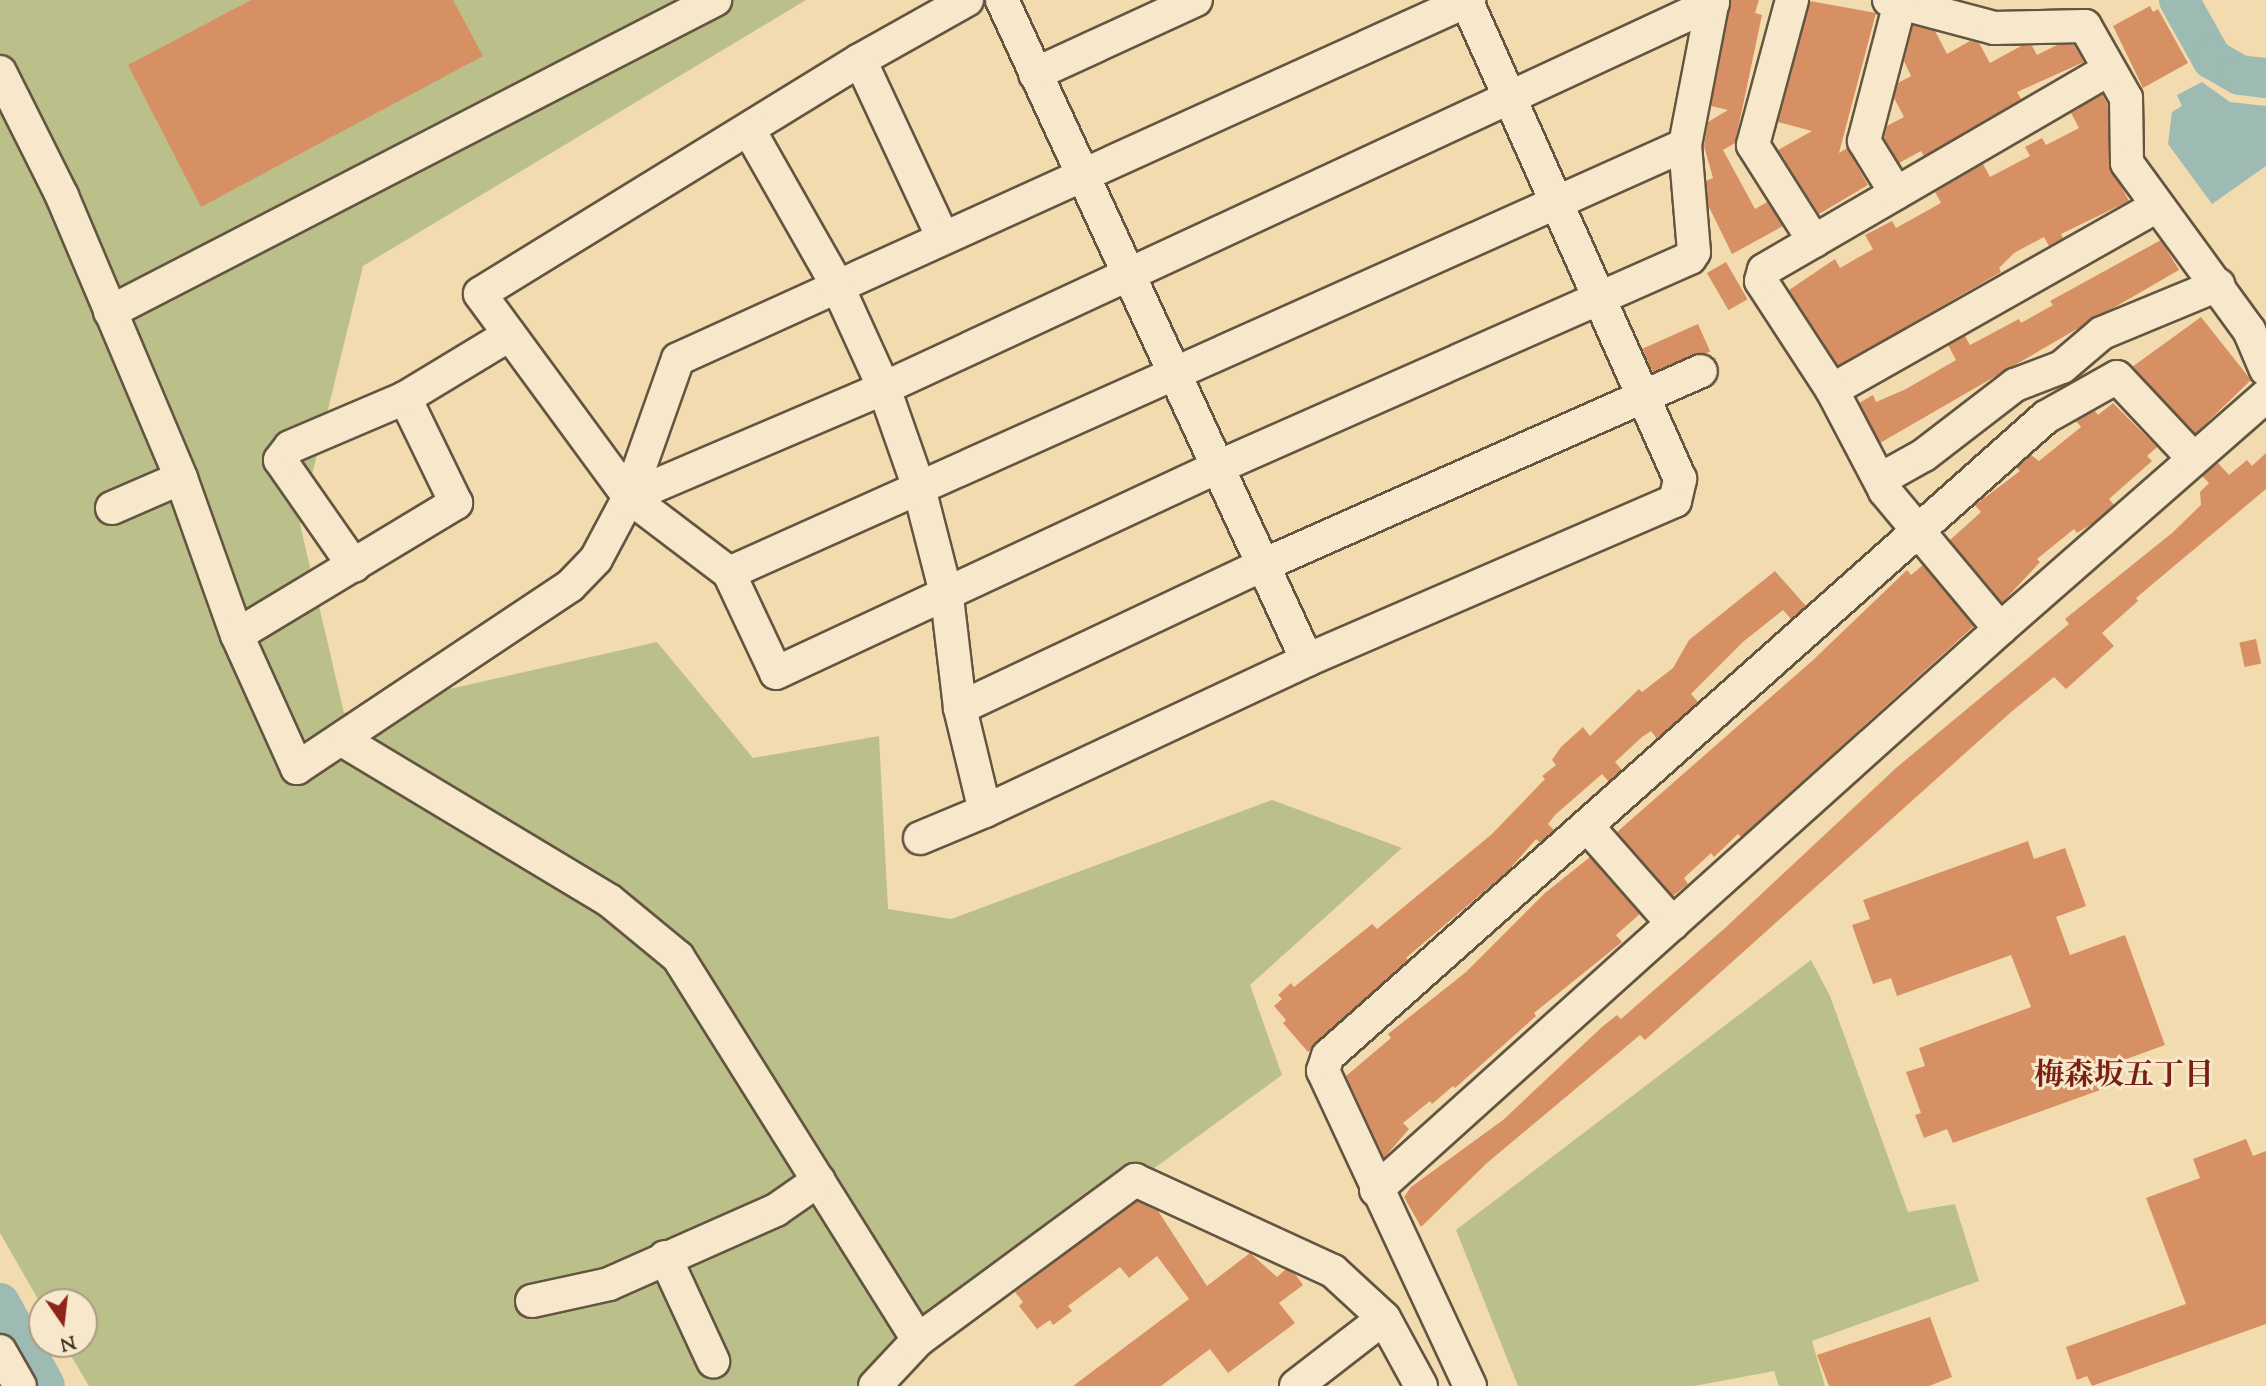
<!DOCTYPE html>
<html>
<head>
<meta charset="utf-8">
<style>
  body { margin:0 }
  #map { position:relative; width:2266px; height:1386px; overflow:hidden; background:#f2dcaf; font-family:"Sorts Mill Goudy","Noto Serif JP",serif }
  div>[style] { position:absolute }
  .green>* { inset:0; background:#bbc08a }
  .water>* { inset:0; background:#9dbab3 }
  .river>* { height:40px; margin:-20px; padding:0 20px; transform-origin:20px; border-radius:20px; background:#9dbab3 }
  .building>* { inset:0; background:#d79063; transform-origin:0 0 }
  .roads { filter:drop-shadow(2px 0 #645541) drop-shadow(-2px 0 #645541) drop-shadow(0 2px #645541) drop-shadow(0 -2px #645541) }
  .minor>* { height:32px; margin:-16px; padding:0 16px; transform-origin:16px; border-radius:16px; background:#f7e8cb }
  span { translate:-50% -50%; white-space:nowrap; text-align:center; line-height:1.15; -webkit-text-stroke:6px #f7e8cb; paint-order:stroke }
  .neighbourhood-label { font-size:30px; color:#7a1f14; font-weight:700 }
  .north { position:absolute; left:28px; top:1288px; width:70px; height:70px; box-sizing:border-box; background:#f7e8cb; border:2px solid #a99b85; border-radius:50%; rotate:166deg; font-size:19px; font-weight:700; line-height:28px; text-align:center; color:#35281c }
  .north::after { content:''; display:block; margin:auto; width:24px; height:32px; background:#8f2418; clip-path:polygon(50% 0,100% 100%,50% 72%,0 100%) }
</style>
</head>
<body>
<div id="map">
  <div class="green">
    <i style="clip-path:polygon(0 0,806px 0,363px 266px,300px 524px,344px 713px,657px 642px,753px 758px,879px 736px,888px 909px,951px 919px,1272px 800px,1402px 848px,1250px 985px,1282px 1075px,856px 1386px,89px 1386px,64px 1344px,84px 1344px,84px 1302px,42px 1302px,42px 1306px,0 1233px)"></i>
    <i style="clip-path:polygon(1811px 960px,1830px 996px,1908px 1212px,1955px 1204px,1979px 1281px,1812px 1341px,1825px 1386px,1779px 1386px,1774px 1371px,1694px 1386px,1518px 1386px,1456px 1230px)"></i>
  </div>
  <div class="water">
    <i style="clip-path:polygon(2202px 82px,2230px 102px,2266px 106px,2266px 166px,2212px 204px,2168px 144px,2172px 112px,2182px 106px,2177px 95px)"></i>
  </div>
  <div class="river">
    <i style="left:2179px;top:0;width:68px;rotate:60.8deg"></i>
    <i style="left:2212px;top:59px;width:32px;rotate:30deg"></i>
    <i style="left:2240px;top:75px;width:26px;rotate:7deg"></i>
    <i style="left:0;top:1303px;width:94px;rotate:61.5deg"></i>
  </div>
  <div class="building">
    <i style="clip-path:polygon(251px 0,453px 0,483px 56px,201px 207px,128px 65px)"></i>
    <i style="clip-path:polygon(1731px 0,1759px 0,1755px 13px,1762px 15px,1735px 143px,1723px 150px,1755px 209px,1767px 202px,1783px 226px,1732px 254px,1708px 205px,1706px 181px,1713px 178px,1704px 146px,1708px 122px,1728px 110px,1711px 106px)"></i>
    <i style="clip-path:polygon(1810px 1px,1876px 13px,1839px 153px,1847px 148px,1868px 185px,1819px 214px,1778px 150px,1812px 131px,1778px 122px)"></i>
    <i style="clip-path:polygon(2150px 6px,2153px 12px,2158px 9px,2188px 63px,2143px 88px,2113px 26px)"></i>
    <i style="clip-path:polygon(1913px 25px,1935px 31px,1947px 54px,1970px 41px,1979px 43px,1990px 63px,2021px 46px,2032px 46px,2037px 55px,2057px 45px,2074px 45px,2084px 62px,2017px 92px,2021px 99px,1924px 156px,1921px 151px,1899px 163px,1884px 138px,1887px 126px,1904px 117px,1894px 98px,1898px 83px,1911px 76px,1904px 61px)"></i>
    <i style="clip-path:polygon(2102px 94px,2108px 105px,2109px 164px,2129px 201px,2061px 234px,2063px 238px,2049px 246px,2044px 237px,2014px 253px,1999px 268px,2001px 272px,1838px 366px,1789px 290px,1835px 259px,1840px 268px,1873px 249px,1865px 235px,1892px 221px,1896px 228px,1941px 203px,1935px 192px,1983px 164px,1990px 177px,2030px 156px,2025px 147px,2042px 138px,2046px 145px,2079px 128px,2071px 113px)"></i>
    <i style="clip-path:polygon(2161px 240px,2179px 270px,1880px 443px,1859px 403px,1873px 395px,1876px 402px,1906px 389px,1956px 360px,1948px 345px,1965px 336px,1970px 345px,2019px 319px,2021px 323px,2053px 305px,2050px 301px)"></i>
    <i style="left:1726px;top:262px;width:43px;height:22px;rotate:60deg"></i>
    <i style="clip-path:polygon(2201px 317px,2251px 380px,2195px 434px,2132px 367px)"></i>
    <i style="left:1698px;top:324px;width:30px;height:61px;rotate:66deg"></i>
    <i style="clip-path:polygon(2113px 403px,2157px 447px,2147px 456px,2152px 461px,2109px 499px,2114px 505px,2095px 522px,2077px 533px,2074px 529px,2037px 559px,2040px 562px,2002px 603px,1950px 540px,1981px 512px,1975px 505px,2020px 471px,2017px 468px,2031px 455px,2039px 461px,2081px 427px,2076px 421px,2095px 411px,2098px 415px)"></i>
    <i style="clip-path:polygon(2266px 453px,2266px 489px,2136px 598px,2138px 601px,2102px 633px,2114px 646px,2066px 689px,2054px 677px,2010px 713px,1645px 1040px,1640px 1035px,1487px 1163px,1421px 1227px,1404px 1197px,1411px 1187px,1503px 1120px,1602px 1027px,1617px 1015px,1621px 1019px,1724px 929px,1896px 768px,2069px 624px,2065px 619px,2172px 533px,2201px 505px,2200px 492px,2209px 483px,2202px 476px,2218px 463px,2229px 475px,2247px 460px,2252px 466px)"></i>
    <i style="clip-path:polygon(1923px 565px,1974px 626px,1741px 837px,1738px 834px,1714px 857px,1711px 853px,1684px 878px,1688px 884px,1673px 896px,1617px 832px,1812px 661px,1907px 570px,1911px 575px)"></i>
    <i style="clip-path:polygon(1775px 571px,1806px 606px,1791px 619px,1783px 610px,1744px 641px,1691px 694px,1698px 702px,1657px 739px,1651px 731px,1642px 737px,1615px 762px,1622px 770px,1609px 782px,1602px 774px,1555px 815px,1548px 824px,1554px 830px,1540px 843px,1536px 839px,1507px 872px,1406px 958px,1408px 960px,1308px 1052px,1283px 1023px,1286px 1020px,1274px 1006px,1282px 999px,1278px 995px,1291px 983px,1294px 987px,1372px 924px,1377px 929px,1492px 834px,1545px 779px,1542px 776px,1556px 765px,1552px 760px,1561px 747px,1583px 727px,1590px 736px,1639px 689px,1642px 692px,1673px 668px,1689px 640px)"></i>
    <i style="left:2256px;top:639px;width:25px;height:17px;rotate:78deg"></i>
    <i style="clip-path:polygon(2028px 841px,2034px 859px,2065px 848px,2086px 906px,2056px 917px,2070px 955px,2125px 935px,2165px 1045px,2110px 1065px,2117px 1084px,1953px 1143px,1947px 1129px,1924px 1138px,1915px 1115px,1921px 1113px,1906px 1072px,1925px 1066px,1919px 1048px,2031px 1007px,2011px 955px,1897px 996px,1891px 978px,1873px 984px,1852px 925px,1870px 919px,1863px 900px)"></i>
    <i style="clip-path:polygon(1590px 857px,1640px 914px,1616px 935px,1622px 942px,1534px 1013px,1536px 1016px,1455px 1088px,1453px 1086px,1432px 1104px,1430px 1101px,1403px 1123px,1409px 1129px,1384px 1158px,1346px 1076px,1391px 1038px,1388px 1034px,1466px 972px,1545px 893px)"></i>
    <i style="clip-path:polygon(2246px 1139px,2253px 1156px,2266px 1151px,2266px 1324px,2092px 1386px,2087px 1376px,2077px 1380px,2066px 1347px,2186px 1304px,2146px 1198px,2200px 1178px,2193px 1159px)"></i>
    <i style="clip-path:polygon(1137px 1201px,1158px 1211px,1207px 1286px,1250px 1253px,1277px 1277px,1286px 1269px,1295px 1274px,1303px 1285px,1279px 1303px,1295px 1323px,1228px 1373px,1210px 1349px,1161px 1386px,1073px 1386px,1189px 1299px,1157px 1256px,1129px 1278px,1120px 1267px,1068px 1306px,1072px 1311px,1053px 1325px,1050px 1320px,1037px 1329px,1019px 1306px,1023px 1302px,1015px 1292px)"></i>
    <i style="clip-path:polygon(1930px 1317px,1952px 1377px,1929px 1386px,1829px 1386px,1817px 1355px)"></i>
  </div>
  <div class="roads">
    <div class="minor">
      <i style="left:967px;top:0;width:123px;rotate:150.7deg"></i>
      <i style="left:860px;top:60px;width:446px;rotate:148.4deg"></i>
      <i style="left:480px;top:294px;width:252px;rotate:53.7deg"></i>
      <i style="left:629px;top:497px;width:126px;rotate:37.2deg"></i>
      <i style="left:729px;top:573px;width:110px;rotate:64.8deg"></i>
      <i style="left:776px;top:673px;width:488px;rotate:-25deg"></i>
      <i style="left:1218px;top:467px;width:516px;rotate:-23.88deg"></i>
      <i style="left:1690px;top:258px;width:7px;rotate:-56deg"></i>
      <i style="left:1694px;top:252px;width:107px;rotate:-94.8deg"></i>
      <i style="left:1685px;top:145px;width:148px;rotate:-79.1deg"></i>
      <i style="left:1002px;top:0;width:727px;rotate:65.2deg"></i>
      <i style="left:1792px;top:0;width:150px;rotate:105.1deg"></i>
      <i style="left:1753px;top:145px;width:114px;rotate:57.6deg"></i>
      <i style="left:1814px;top:241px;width:341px;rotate:-30.2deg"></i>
      <i style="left:1889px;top:0;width:109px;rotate:14.9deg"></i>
      <i style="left:1994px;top:28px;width:91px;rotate:-1.3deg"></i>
      <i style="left:2085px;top:26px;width:83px;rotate:60.3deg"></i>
      <i style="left:2126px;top:98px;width:65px;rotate:89.1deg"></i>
      <i style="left:2127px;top:163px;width:207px;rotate:53.9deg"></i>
      <i style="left:2249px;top:330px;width:43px;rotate:67deg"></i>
      <i style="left:860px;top:60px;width:194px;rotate:65deg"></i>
      <i style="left:0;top:72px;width:139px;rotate:63.4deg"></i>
      <i style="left:62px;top:196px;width:306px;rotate:67.1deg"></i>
      <i style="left:181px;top:478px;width:167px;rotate:70.4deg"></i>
      <i style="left:237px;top:635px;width:146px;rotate:65.7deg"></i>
      <i style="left:297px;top:768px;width:328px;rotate:-33.7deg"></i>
      <i style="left:570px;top:586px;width:37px;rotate:-46deg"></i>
      <i style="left:596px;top:559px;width:70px;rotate:-62deg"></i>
      <i style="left:629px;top:497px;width:146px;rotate:-70.5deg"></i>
      <i style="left:678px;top:359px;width:869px;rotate:-24.41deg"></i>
      <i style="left:1035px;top:74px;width:177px;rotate:-24.7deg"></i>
      <i style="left:749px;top:130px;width:178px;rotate:60.4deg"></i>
      <i style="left:837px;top:285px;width:113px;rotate:65.5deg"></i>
      <i style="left:884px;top:388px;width:106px;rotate:70.7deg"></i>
      <i style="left:919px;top:488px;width:113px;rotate:75.6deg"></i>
      <i style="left:947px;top:597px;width:112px;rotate:83.3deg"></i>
      <i style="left:960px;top:708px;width:106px;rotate:76.4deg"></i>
      <i style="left:985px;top:811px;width:356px;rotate:-25.1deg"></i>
      <i style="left:1307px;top:660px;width:401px;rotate:-23.4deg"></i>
      <i style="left:1675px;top:501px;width:23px;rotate:-77deg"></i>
      <i style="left:1680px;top:479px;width:525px;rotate:-114.07deg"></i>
      <i style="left:1896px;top:193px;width:61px;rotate:-121.6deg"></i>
      <i style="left:1864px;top:141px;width:143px;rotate:-75.4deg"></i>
      <i style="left:110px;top:312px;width:681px;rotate:-27.28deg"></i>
      <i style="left:1832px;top:390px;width:373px;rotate:-29.5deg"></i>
      <i style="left:1881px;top:479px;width:49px;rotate:-29.2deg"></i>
      <i style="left:1924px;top:455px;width:115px;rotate:-37.6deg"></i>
      <i style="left:2015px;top:385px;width:50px;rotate:-21deg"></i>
      <i style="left:2062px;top:367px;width:52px;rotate:-40.4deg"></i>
      <i style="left:2102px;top:333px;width:126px;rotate:-22.5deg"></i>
      <i style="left:629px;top:497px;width:277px;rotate:-23.1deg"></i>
      <i style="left:884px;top:388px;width:914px;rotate:-24.91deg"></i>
      <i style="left:112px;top:508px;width:75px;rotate:-23.5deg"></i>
      <i style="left:354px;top:566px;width:129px;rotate:-124.9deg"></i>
      <i style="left:280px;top:460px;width:16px;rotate:-52deg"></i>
      <i style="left:290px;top:447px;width:125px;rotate:-23.1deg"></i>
      <i style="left:729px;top:573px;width:1047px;rotate:-24.12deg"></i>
      <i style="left:2000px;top:629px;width:354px;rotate:-41.2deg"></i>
      <i style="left:237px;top:635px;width:256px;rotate:-31.1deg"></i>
      <i style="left:456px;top:503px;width:117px;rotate:-115.9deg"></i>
      <i style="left:405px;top:398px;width:122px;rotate:-31.2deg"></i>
      <i style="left:960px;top:708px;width:333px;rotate:-25.3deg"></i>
      <i style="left:1261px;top:566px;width:481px;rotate:-23.9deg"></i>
      <i style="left:344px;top:741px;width:310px;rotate:31deg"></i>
      <i style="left:610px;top:901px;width:88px;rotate:39.5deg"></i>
      <i style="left:678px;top:957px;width:452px;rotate:57.9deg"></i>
      <i style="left:1587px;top:826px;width:130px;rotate:48.7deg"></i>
      <i style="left:920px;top:838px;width:70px;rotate:-22.6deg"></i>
      <i style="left:1376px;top:1190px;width:839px;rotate:-41.96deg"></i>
      <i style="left:2000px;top:629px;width:180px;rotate:-129.8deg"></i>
      <i style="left:1885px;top:491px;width:114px;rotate:-117.7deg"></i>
      <i style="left:1832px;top:390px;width:130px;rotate:-123.1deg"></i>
      <i style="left:1761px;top:281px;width:11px;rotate:-75deg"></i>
      <i style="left:1764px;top:270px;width:58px;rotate:-30.1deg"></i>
      <i style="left:665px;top:1257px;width:115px;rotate:65.2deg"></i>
      <i style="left:532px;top:1301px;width:79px;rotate:-12.4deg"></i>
      <i style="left:609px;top:1284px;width:183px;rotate:-23.9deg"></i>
      <i style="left:776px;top:1210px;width:52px;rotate:-34.9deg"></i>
      <i style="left:0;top:1351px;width:40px;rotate:60.3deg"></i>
      <i style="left:875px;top:1386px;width:63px;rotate:-46.9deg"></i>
      <i style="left:918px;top:1340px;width:270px;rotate:-36.4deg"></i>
      <i style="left:1135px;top:1180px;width:218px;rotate:24.7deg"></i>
      <i style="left:1333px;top:1271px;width:69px;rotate:42.7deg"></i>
      <i style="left:1296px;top:1386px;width:111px;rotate:-37.7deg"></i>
      <i style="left:1384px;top:1318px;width:77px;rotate:61.4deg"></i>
      <i style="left:1470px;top:1386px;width:348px;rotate:-115deg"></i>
      <i style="left:1323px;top:1071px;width:16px;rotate:-72deg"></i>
      <i style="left:1328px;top:1056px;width:961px;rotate:-41.67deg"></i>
      <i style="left:2046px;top:417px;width:81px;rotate:-29.4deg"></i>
      <i style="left:2117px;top:377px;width:112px;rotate:46.8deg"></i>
    </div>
  </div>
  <div class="neighbourhood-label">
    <span style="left:2124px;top:1077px">梅森坂五丁目</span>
  </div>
  <div class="north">N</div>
</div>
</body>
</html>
